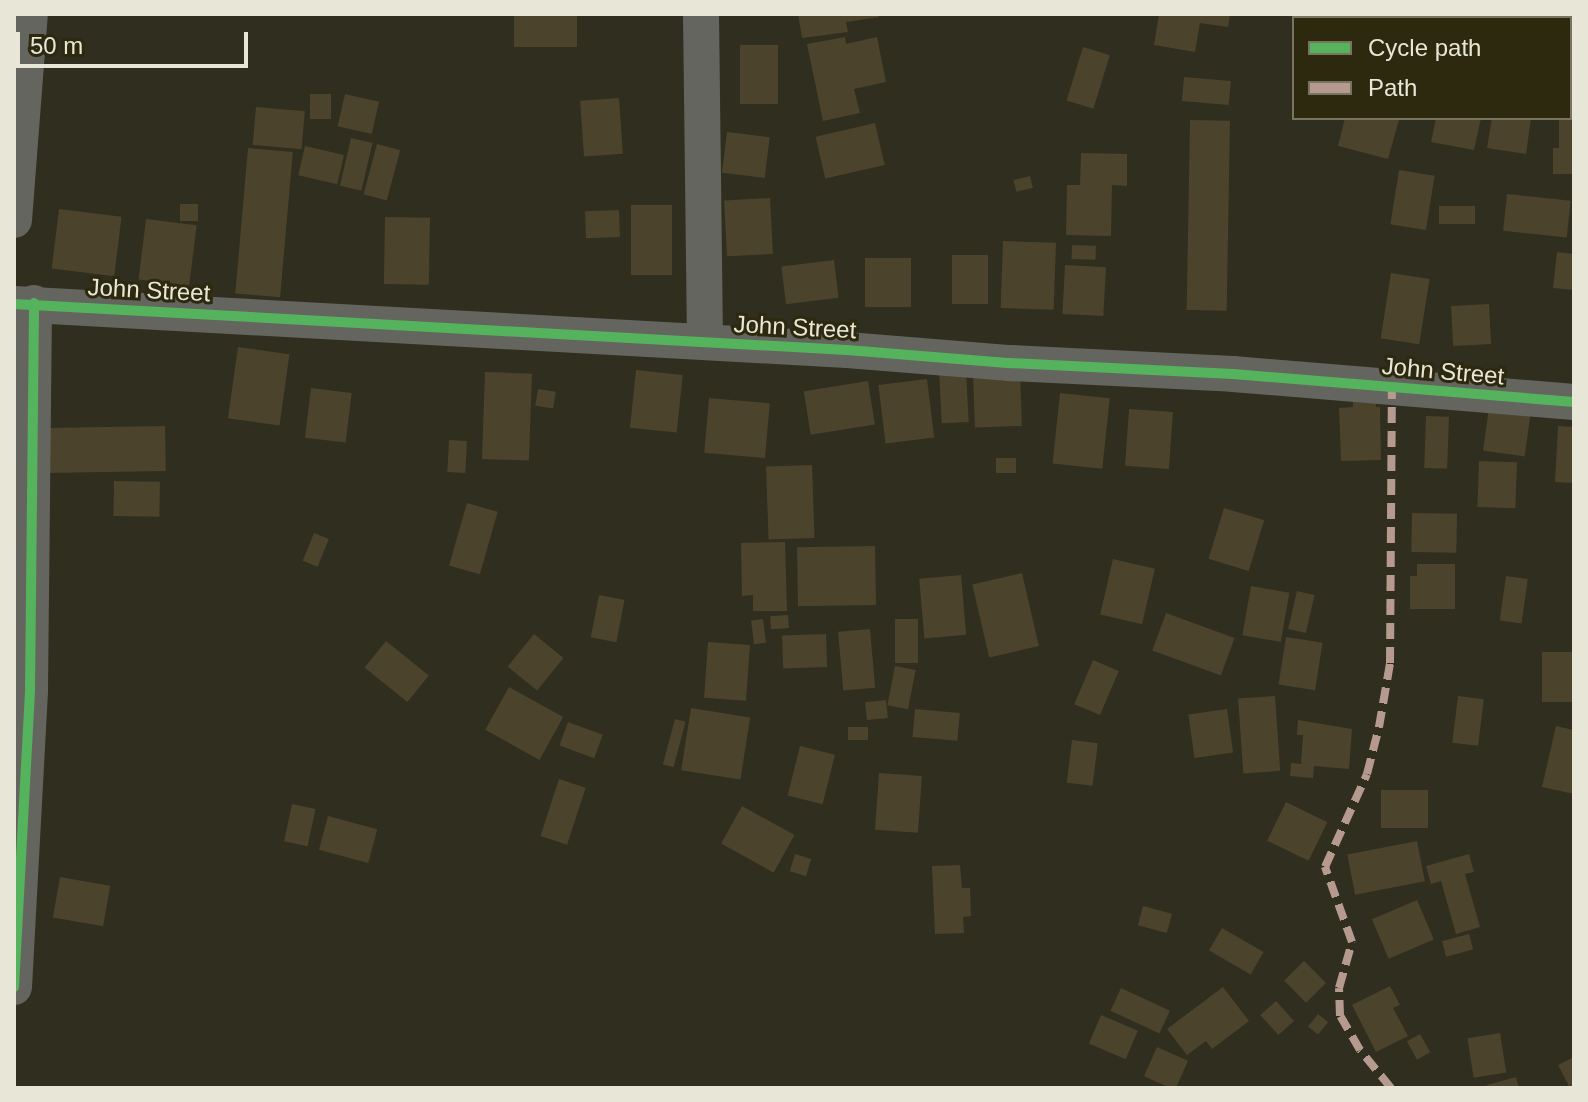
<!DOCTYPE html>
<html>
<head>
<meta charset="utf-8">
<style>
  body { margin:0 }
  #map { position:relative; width:1588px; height:1102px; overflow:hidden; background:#302e1f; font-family:Arial,sans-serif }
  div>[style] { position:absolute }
  .building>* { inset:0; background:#4b432c; transform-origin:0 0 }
  .minor>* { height:36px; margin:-18px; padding:0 18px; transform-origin:18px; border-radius:18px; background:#64655e }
  .quiet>* { height:8px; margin-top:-4px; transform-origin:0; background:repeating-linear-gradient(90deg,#b69a8f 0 16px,transparent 0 24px) }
  .cycleway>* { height:10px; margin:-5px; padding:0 5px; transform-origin:5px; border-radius:5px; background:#56b35d }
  span { translate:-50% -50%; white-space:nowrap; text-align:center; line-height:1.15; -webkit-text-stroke:6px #2c290f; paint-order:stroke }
  .street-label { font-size:24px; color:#e8e7d7 }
  .frame { position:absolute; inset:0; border:16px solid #e8e7d7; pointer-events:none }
  .legend { position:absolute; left:1292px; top:16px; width:280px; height:104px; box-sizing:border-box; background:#2c290f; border:2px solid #77755f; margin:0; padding:10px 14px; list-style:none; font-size:24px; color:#e8e7d7 }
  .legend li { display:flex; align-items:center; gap:16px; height:40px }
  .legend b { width:40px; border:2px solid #77755f }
  .scale { position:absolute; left:16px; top:32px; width:232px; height:36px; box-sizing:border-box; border:4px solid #e8e7d7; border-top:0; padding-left:10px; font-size:24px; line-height:28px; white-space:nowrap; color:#e8e7d7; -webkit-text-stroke:6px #2c290f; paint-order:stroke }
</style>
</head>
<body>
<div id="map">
  <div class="building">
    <i style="left:514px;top:14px;width:63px;height:33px"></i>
    <i style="clip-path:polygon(798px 14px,879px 14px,879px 17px,846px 22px,848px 32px,802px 38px)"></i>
    <i style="clip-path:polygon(1159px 14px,1230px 14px,1228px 27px,1200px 23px,1195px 52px,1154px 45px)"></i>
    <i style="clip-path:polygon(845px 37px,846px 44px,877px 37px,886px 82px,854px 89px,860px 113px,823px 121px,807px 44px)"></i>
    <i style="left:740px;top:45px;width:38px;height:59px"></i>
    <i style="left:1083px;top:47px;width:28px;height:56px;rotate:17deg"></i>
    <i style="left:1184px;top:77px;width:47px;height:24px;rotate:5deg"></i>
    <i style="left:310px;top:94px;width:21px;height:25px"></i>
    <i style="left:345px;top:94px;width:35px;height:33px;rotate:13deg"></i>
    <i style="left:619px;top:98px;width:56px;height:39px;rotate:86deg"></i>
    <i style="left:256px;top:107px;width:49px;height:38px;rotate:5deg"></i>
    <i style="clip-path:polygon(1570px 107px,1574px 107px,1574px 174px,1553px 174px,1553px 148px,1559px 148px,1559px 118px,1570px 118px)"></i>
    <i style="clip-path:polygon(1345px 118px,1399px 120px,1388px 159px,1338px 146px)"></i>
    <i style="clip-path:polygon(1436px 118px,1481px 118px,1474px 150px,1431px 142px)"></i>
    <i style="clip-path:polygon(1492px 118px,1531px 118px,1526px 154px,1487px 148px)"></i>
    <i style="left:1190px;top:120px;width:40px;height:190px;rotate:1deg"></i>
    <i style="left:875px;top:123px;width:43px;height:61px;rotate:77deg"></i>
    <i style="left:727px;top:132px;width:43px;height:41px;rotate:7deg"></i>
    <i style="left:351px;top:138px;width:22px;height:49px;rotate:13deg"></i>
    <i style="left:377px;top:144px;width:24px;height:52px;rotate:15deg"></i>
    <i style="left:305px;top:146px;width:40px;height:30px;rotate:13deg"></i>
    <i style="left:248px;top:148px;width:45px;height:146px;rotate:5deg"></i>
    <i style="clip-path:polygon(1081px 153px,1127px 154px,1127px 186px,1112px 185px,1111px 236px,1066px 235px,1067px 185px,1080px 185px)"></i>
    <i style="left:1399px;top:170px;width:36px;height:55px;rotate:9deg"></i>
    <i style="left:1030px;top:176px;width:12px;height:17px;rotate:76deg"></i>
    <i style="left:1507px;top:194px;width:64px;height:37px;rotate:6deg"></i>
    <i style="left:770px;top:198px;width:56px;height:46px;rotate:87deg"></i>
    <i style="left:198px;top:204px;width:17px;height:18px;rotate:90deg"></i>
    <i style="left:631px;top:205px;width:41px;height:70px"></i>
    <i style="left:1439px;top:206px;width:36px;height:18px"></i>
    <i style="left:59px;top:209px;width:63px;height:60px;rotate:7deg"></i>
    <i style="left:619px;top:210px;width:27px;height:34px;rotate:88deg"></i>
    <i style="left:385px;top:217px;width:45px;height:67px;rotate:1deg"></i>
    <i style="left:146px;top:219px;width:51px;height:61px;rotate:7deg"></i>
    <i style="left:1003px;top:241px;width:53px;height:67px;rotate:2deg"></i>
    <i style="left:1072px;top:245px;width:24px;height:14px;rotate:2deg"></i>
    <i style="clip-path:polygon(1557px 252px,1574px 254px,1574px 290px,1553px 288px)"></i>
    <i style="left:952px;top:255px;width:36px;height:49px"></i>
    <i style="left:911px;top:258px;width:49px;height:46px;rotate:90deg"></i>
    <i style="left:834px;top:260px;width:38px;height:53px;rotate:83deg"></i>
    <i style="left:1065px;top:265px;width:41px;height:49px;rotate:3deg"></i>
    <i style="left:1391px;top:273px;width:39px;height:66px;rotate:9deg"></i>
    <i style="left:1489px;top:304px;width:40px;height:38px;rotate:87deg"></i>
    <i style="left:238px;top:347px;width:52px;height:72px;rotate:8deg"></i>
    <i style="left:636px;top:370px;width:47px;height:58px;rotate:6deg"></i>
    <i style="left:966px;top:370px;width:52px;height:27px;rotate:87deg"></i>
    <i style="left:1020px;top:371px;width:55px;height:47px;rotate:88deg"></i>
    <i style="left:485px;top:372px;width:47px;height:87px;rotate:2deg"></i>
    <i style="left:927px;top:379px;width:59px;height:49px;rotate:83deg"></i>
    <i style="left:868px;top:381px;width:44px;height:65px;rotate:81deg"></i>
    <i style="left:311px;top:388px;width:41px;height:50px;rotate:7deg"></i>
    <i style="left:538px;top:389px;width:18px;height:17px;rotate:9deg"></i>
    <i style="left:1060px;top:393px;width:50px;height:71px;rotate:6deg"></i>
    <i style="left:709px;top:398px;width:61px;height:55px;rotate:5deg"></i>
    <i style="clip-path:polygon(1376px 400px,1376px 407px,1380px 407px,1381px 460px,1341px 461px,1339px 408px,1353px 407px,1353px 401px)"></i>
    <i style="left:1489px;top:408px;width:42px;height:43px;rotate:8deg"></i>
    <i style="left:1129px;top:409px;width:44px;height:57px;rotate:4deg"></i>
    <i style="left:1426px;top:416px;width:23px;height:52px;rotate:2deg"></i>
    <i style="left:165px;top:426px;width:45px;height:121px;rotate:89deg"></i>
    <i style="clip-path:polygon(1558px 426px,1574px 427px,1574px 483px,1555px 482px)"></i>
    <i style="left:449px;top:440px;width:18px;height:32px;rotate:3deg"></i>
    <i style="left:996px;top:458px;width:20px;height:15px"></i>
    <i style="left:1479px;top:461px;width:38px;height:46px;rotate:2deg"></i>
    <i style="left:812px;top:465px;width:73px;height:46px;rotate:88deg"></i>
    <i style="left:114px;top:481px;width:46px;height:35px;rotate:1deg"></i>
    <i style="left:467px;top:503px;width:32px;height:65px;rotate:16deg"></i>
    <i style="left:1224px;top:508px;width:42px;height:53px;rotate:17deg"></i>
    <i style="left:1412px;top:513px;width:45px;height:39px;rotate:1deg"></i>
    <i style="left:314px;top:533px;width:16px;height:30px;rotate:22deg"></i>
    <i style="clip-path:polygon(785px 542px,787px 611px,753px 611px,753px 595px,742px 596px,741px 543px)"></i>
    <i style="left:875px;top:546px;width:59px;height:78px;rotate:89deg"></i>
    <i style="left:1113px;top:559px;width:43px;height:57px;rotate:13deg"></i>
    <i style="clip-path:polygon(1417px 564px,1455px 564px,1455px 609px,1410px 609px,1410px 576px,1417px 576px)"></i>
    <i style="left:1022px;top:573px;width:75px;height:51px;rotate:77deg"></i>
    <i style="left:961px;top:575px;width:60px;height:42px;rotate:85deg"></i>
    <i style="left:1506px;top:576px;width:22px;height:45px;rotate:8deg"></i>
    <i style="left:1251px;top:586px;width:39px;height:50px;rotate:10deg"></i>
    <i style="left:1297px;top:591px;width:18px;height:39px;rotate:13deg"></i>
    <i style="left:599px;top:595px;width:26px;height:43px;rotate:11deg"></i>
    <i style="left:1166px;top:613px;width:73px;height:40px;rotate:20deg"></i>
    <i style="left:788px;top:615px;width:13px;height:18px;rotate:86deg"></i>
    <i style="left:763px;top:619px;width:24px;height:12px;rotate:83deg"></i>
    <i style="left:895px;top:619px;width:23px;height:44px"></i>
    <i style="left:870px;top:629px;width:59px;height:32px;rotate:85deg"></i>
    <i style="left:534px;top:634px;width:38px;height:42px;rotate:39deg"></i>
    <i style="left:826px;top:634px;width:33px;height:44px;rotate:88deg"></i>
    <i style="left:1286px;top:637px;width:37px;height:48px;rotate:9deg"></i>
    <i style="left:386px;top:641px;width:55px;height:34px;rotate:39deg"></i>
    <i style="left:708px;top:642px;width:42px;height:56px;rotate:4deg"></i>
    <i style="left:1542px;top:652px;width:32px;height:50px"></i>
    <i style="left:1093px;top:660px;width:28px;height:48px;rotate:23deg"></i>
    <i style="left:895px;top:666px;width:21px;height:40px;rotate:11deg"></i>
    <i style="left:509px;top:687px;width:62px;height:49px;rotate:29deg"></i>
    <i style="left:1275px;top:696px;width:75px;height:37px;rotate:86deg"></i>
    <i style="left:1458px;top:696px;width:26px;height:47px;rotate:7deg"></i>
    <i style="left:886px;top:700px;width:18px;height:21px;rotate:84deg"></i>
    <i style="left:691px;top:708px;width:60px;height:63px;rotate:9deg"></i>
    <i style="left:915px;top:709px;width:45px;height:28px;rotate:5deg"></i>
    <i style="left:1227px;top:709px;width:44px;height:39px;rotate:82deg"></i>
    <i style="left:675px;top:719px;width:11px;height:47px;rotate:15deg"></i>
    <i style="clip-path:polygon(1298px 720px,1352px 729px,1349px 769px,1314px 766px,1313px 778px,1290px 776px,1291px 763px,1301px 764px,1303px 735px,1297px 735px)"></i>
    <i style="left:568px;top:722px;width:37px;height:25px;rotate:20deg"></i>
    <i style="clip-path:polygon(1556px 726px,1574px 730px,1574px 794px,1542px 787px)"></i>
    <i style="left:848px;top:727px;width:20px;height:13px"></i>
    <i style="left:1072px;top:740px;width:26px;height:43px;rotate:7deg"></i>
    <i style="left:800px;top:746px;width:36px;height:51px;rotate:14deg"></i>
    <i style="left:879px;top:773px;width:43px;height:57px;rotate:4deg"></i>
    <i style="left:559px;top:779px;width:28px;height:60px;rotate:18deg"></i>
    <i style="left:1381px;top:790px;width:47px;height:38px"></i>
    <i style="left:1286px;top:802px;width:46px;height:43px;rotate:26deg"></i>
    <i style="left:292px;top:804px;width:24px;height:38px;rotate:12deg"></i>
    <i style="left:742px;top:806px;width:60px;height:43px;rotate:29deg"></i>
    <i style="left:328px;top:816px;width:51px;height:35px;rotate:15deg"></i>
    <i style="left:1417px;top:841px;width:41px;height:71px;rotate:79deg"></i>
    <i style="left:795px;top:854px;width:17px;height:18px;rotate:17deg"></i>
    <i style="clip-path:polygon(1469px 854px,1474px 872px,1465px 874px,1480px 927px,1456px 934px,1441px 881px,1431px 884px,1426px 866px)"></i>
    <i style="clip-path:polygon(960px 865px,962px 888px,970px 888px,971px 916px,963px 917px,964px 933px,935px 934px,932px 866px)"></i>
    <i style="left:60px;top:877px;width:51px;height:41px;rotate:10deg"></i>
    <i style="left:1417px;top:900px;width:43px;height:49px;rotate:67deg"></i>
    <i style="left:1143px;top:906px;width:30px;height:20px;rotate:15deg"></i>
    <i style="left:1222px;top:928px;width:48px;height:26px;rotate:30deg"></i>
    <i style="left:1469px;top:934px;width:16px;height:28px;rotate:75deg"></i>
    <i style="left:1304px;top:961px;width:31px;height:28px;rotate:45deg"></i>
    <i style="clip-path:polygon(1390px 986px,1400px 1005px,1393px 1008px,1408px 1036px,1376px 1052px,1352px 1005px)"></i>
    <i style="clip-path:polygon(1223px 987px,1249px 1021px,1212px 1049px,1206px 1041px,1187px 1055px,1167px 1029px)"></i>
    <i style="left:1121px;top:988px;width:54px;height:25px;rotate:25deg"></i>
    <i style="left:1276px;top:1001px;width:27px;height:21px;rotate:48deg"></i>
    <i style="left:1318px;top:1014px;width:13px;height:16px;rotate:39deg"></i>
    <i style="left:1101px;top:1015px;width:40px;height:31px;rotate:23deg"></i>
    <i style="left:1500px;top:1033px;width:40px;height:33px;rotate:81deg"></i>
    <i style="left:1420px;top:1034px;width:21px;height:15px;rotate:61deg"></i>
    <i style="left:1157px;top:1047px;width:34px;height:32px;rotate:24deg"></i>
    <i style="clip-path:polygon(1574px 1057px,1574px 1088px,1570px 1088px,1558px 1065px)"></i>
    <i style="clip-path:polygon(1516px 1077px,1519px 1088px,1488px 1088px,1487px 1085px)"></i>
  </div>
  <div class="minor">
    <i style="left:701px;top:14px;width:328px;rotate:89.3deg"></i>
    <i style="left:14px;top:220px;width:207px;rotate:-85.6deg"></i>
    <i style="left:14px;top:304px;width:834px;rotate:3.16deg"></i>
    <i style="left:847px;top:350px;width:164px;rotate:4.6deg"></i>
    <i style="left:1010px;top:363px;width:223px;rotate:2.8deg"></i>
    <i style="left:1233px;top:374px;width:342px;rotate:4.7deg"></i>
    <i style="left:14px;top:987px;width:297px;rotate:-86.9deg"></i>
    <i style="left:30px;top:690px;width:387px;rotate:-89.4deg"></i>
  </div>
  <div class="quiet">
    <i style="left:1391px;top:1088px;width:49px;rotate:-129.2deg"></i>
    <i style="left:1360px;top:1050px;width:39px;rotate:-120deg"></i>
    <i style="left:1340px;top:1016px;width:28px;rotate:-92deg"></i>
    <i style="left:1339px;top:988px;width:48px;rotate:-74.2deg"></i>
    <i style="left:1352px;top:942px;width:80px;rotate:-109.8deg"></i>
    <i style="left:1325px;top:867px;width:102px;rotate:-65.7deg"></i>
    <i style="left:1367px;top:774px;width:49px;rotate:-75.7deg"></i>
    <i style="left:1379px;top:727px;width:65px;rotate:-80.2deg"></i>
    <i style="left:1390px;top:663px;width:276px;rotate:-89.6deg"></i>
  </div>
  <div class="cycleway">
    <i style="left:14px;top:304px;width:834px;rotate:3.16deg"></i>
    <i style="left:847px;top:350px;width:164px;rotate:4.6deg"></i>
    <i style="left:1010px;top:363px;width:223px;rotate:2.8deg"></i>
    <i style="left:1233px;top:374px;width:342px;rotate:4.7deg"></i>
    <i style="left:14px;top:987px;width:297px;rotate:-86.9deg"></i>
    <i style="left:30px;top:690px;width:387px;rotate:-89.4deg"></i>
  </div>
  <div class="street-label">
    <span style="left:149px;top:290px;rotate:3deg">John Street</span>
    <span style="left:795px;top:327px;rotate:3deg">John Street</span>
    <span style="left:1443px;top:371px;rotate:5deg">John Street</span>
  </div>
  <div class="frame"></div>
  <ul class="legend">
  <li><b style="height:10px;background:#56b35d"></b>Cycle path</li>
  <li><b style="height:10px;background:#b69a8f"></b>Path</li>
  </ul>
  <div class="scale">50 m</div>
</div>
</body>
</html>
